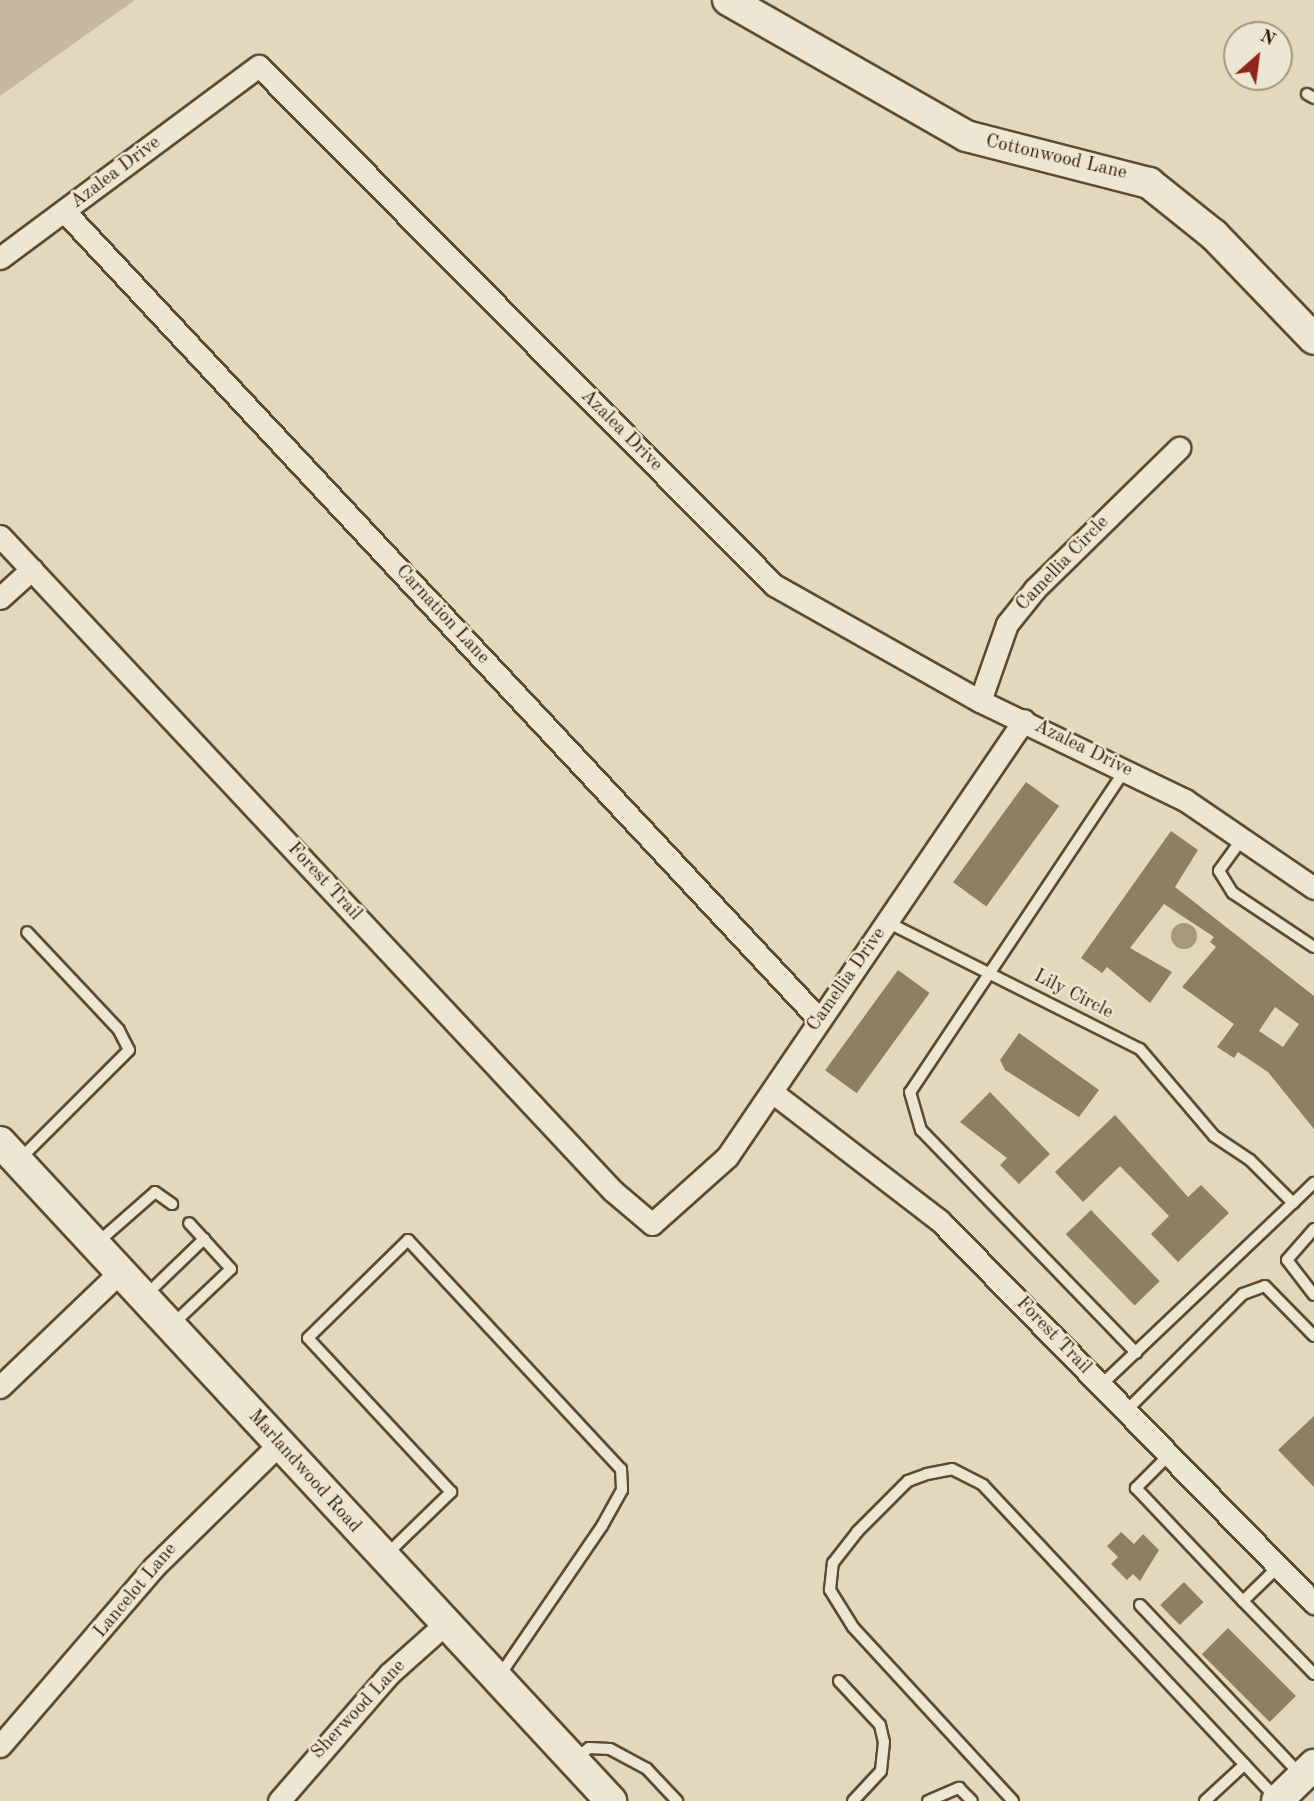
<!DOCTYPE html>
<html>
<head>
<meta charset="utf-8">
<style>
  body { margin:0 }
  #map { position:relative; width:1314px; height:1801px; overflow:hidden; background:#e4d8bc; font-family:"Old Standard TT",serif }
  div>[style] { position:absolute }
  .green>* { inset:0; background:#c6b89c }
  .water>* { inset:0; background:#a7987c }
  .round { border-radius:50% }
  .building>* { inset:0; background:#8e7e62; transform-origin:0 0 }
  .roads { filter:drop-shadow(2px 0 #5e4b2f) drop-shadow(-2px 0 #5e4b2f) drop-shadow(0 2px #5e4b2f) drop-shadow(0 -2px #5e4b2f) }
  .lane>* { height:10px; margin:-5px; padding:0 5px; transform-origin:5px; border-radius:5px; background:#ede6d3 }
  .street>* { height:21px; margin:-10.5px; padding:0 10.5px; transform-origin:10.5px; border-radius:10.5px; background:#ede6d3 }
  .secondary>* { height:30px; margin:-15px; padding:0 15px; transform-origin:15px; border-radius:15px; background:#ede6d3 }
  span { translate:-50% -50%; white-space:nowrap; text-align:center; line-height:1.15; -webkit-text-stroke:5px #ede6d3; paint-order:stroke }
  .street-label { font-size:19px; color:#311c00 }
  .north { position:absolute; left:1223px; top:21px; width:70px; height:70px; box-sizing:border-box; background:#ede6d3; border:2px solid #a2957f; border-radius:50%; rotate:28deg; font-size:19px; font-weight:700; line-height:28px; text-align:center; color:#311c00 }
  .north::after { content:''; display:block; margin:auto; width:24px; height:32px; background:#8f2418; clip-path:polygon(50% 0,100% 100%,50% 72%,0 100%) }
</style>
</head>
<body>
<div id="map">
  <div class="green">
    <i style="clip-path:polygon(0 0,135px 0,0 96px)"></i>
  </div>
  <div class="water">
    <i class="round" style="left:1171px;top:923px;width:26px;height:26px"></i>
  </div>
  <div class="building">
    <i style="left:1026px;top:782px;width:41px;height:124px;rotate:36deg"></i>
    <i style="clip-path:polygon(evenodd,1171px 831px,1198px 850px,1175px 887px,1314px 996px,1314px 1129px,1268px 1072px,1238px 1052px,1234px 1058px,1217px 1047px,1234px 1024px,1182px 987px,1216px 947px,1210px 942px,1214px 937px,1164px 904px,1130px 948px,1172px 972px,1150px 1003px,1107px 967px,1102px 973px,1081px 958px,1171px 831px,1275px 1007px,1299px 1024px,1283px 1047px,1259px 1031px,1275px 1007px)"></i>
    <i style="left:898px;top:970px;width:39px;height:124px;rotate:36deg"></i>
    <i style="clip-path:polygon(1019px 1033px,1099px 1090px,1079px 1117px,1005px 1070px,1000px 1060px)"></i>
    <i style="clip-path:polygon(990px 1092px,1050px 1154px,1019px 1184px,1000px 1165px,1007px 1158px,960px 1122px)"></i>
    <i style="clip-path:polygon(1115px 1115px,1188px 1197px,1201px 1185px,1229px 1213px,1178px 1262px,1151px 1234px,1169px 1216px,1120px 1166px,1083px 1202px,1055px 1172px)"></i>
    <i style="left:1091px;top:1210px;width:99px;height:35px;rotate:46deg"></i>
    <i style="clip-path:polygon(1314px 1416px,1314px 1487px,1278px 1450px)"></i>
    <i style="clip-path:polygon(1121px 1532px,1134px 1544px,1143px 1534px,1159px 1550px,1140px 1581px,1133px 1574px,1127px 1580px,1111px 1564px,1118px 1557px,1107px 1546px)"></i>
    <i style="left:1184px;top:1582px;width:28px;height:33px;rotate:46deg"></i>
    <i style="left:1228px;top:1628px;width:96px;height:37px;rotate:45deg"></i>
  </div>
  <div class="roads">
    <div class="lane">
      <i style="left:1307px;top:94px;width:8px;rotate:30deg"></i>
      <i style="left:1125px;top:770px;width:387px;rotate:123.7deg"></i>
      <i style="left:910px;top:1092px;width:40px;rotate:74deg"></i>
      <i style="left:921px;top:1130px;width:310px;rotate:46deg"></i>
      <i style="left:1242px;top:839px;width:39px;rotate:126deg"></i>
      <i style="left:1219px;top:871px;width:26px;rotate:58deg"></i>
      <i style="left:1233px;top:893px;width:97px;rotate:33.7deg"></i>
      <i style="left:887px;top:922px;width:283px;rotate:26.7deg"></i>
      <i style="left:1140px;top:1049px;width:114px;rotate:49.6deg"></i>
      <i style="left:1214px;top:1136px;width:43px;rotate:33.7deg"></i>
      <i style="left:1250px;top:1160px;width:61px;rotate:45deg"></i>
      <i style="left:1293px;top:1203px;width:29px;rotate:-44deg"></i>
      <i style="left:20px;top:1159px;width:154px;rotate:-45deg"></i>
      <i style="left:129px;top:1050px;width:22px;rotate:-117deg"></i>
      <i style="left:119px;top:1030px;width:134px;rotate:-133.2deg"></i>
      <i style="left:1314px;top:1229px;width:41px;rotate:131.1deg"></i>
      <i style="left:1287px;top:1260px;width:44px;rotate:52.4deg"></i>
      <i style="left:97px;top:1243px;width:77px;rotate:-41.3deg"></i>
      <i style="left:155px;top:1192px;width:21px;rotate:35deg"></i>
      <i style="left:146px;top:1295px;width:81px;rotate:-44deg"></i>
      <i style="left:172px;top:1325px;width:81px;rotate:-43.5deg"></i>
      <i style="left:231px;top:1269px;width:62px;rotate:-132.4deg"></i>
      <i style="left:1101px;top:1385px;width:265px;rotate:-43.5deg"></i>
      <i style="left:1126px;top:1411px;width:165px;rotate:-45deg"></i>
      <i style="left:1243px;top:1294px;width:23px;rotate:-20deg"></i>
      <i style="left:1265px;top:1286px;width:70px;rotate:45.6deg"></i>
      <i style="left:1169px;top:1455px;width:47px;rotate:135deg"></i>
      <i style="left:1136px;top:1488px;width:156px;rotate:46.6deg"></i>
      <i style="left:1243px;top:1601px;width:50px;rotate:-44.2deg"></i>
      <i style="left:386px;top:1555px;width:91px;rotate:-44.1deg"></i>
      <i style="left:451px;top:1492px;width:210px;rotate:-132.9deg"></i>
      <i style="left:308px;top:1338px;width:140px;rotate:-44.4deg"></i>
      <i style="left:408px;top:1240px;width:313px;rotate:47.1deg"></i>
      <i style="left:621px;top:1469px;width:21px;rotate:87deg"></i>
      <i style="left:622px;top:1490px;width:41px;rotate:119.1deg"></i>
      <i style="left:602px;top:1526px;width:184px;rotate:124.4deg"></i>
      <i style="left:1243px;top:1601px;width:102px;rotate:45.8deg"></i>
      <i style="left:1140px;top:1605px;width:233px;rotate:46.6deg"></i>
      <i style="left:839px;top:1681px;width:60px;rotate:47deg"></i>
      <i style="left:880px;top:1725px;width:17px;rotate:77deg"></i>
      <i style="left:884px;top:1742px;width:29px;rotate:96deg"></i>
      <i style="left:881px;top:1771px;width:41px;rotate:133deg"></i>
      <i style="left:575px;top:1759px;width:18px;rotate:-38deg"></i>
      <i style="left:589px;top:1748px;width:21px;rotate:3deg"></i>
      <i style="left:610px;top:1749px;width:42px;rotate:28.4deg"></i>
      <i style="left:647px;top:1769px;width:44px;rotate:46.8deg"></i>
      <i style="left:928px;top:1801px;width:34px;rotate:-23deg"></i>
      <i style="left:959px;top:1788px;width:18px;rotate:45deg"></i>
      <i style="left:1013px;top:1801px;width:236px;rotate:-132.6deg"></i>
      <i style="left:853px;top:1627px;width:44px;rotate:-121.9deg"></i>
      <i style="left:830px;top:1590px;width:27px;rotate:-84deg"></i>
      <i style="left:833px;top:1563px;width:39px;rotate:-52deg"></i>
      <i style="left:857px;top:1532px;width:72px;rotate:-45deg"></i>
      <i style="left:908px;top:1481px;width:20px;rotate:-20deg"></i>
      <i style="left:927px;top:1474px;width:25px;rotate:-11deg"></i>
      <i style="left:952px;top:1469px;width:35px;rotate:27deg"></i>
      <i style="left:983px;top:1485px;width:429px;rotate:46.9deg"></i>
      <i style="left:1205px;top:1801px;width:54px;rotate:-42.8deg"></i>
    </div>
    <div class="street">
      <i style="left:65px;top:212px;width:1103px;rotate:46.95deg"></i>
      <i style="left:0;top:258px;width:322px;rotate:-36.6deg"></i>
      <i style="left:259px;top:66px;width:731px;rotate:45.22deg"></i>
      <i style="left:774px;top:585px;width:236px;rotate:29.4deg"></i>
      <i style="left:980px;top:701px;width:228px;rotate:25.8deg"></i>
      <i style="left:1185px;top:800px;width:156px;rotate:34.3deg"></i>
      <i style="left:0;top:536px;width:897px;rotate:46.9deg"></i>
      <i style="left:613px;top:1191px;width:51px;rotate:40.2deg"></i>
      <i style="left:652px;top:1224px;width:101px;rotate:-41.8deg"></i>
      <i style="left:727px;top:1157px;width:528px;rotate:-55.8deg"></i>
      <i style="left:0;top:598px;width:43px;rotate:-42.2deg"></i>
      <i style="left:980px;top:701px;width:82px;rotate:-70.7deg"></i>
      <i style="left:1007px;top:624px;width:45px;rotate:-51.3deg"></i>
      <i style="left:1035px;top:589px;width:202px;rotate:-44.4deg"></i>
      <i style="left:772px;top:1092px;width:212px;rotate:37.5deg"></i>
      <i style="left:940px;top:1221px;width:535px;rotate:45.61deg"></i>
      <i style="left:0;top:1387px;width:166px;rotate:-43.8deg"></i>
      <i style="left:0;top:1746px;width:236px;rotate:-49.3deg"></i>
      <i style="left:154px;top:1567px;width:175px;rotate:-44.5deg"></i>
      <i style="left:279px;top:1801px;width:168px;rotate:-49.1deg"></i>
      <i style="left:389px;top:1674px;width:74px;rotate:-41.7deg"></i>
    </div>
    <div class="secondary">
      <i style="left:728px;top:0;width:274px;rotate:29.7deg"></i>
      <i style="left:966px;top:136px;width:189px;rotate:14.4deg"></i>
      <i style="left:1149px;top:183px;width:83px;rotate:38.7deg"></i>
      <i style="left:1214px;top:235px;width:144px;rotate:46.1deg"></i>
      <i style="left:0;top:1142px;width:899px;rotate:47.16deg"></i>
      <i style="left:1277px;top:1801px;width:52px;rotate:-44.2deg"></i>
    </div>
  </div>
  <div class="street-label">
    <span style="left:1056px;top:158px;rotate:13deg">Cottonwood Lane</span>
    <span style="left:116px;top:173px;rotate:-37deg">Azalea Drive</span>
    <span style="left:621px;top:431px;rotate:45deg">Azalea Drive</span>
    <span style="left:1063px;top:564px;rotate:-46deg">Camellia Circle</span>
    <span style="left:442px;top:615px;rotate:47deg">Carnation Lane</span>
    <span style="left:1083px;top:749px;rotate:26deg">Azalea Drive</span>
    <span style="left:324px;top:882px;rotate:47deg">Forest Trail</span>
    <span style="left:847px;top:980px;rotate:-55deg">Camellia Drive</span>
    <span style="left:1073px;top:995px;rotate:27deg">Lily Circle</span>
    <span style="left:1053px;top:1336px;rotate:46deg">Forest Trail</span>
    <span style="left:304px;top:1472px;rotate:48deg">Marlandwood Road</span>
    <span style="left:136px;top:1591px;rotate:-50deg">Lancelot Lane</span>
    <span style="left:359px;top:1710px;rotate:-47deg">Sherwood Lane</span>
  </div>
  <div class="north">N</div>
</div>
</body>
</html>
